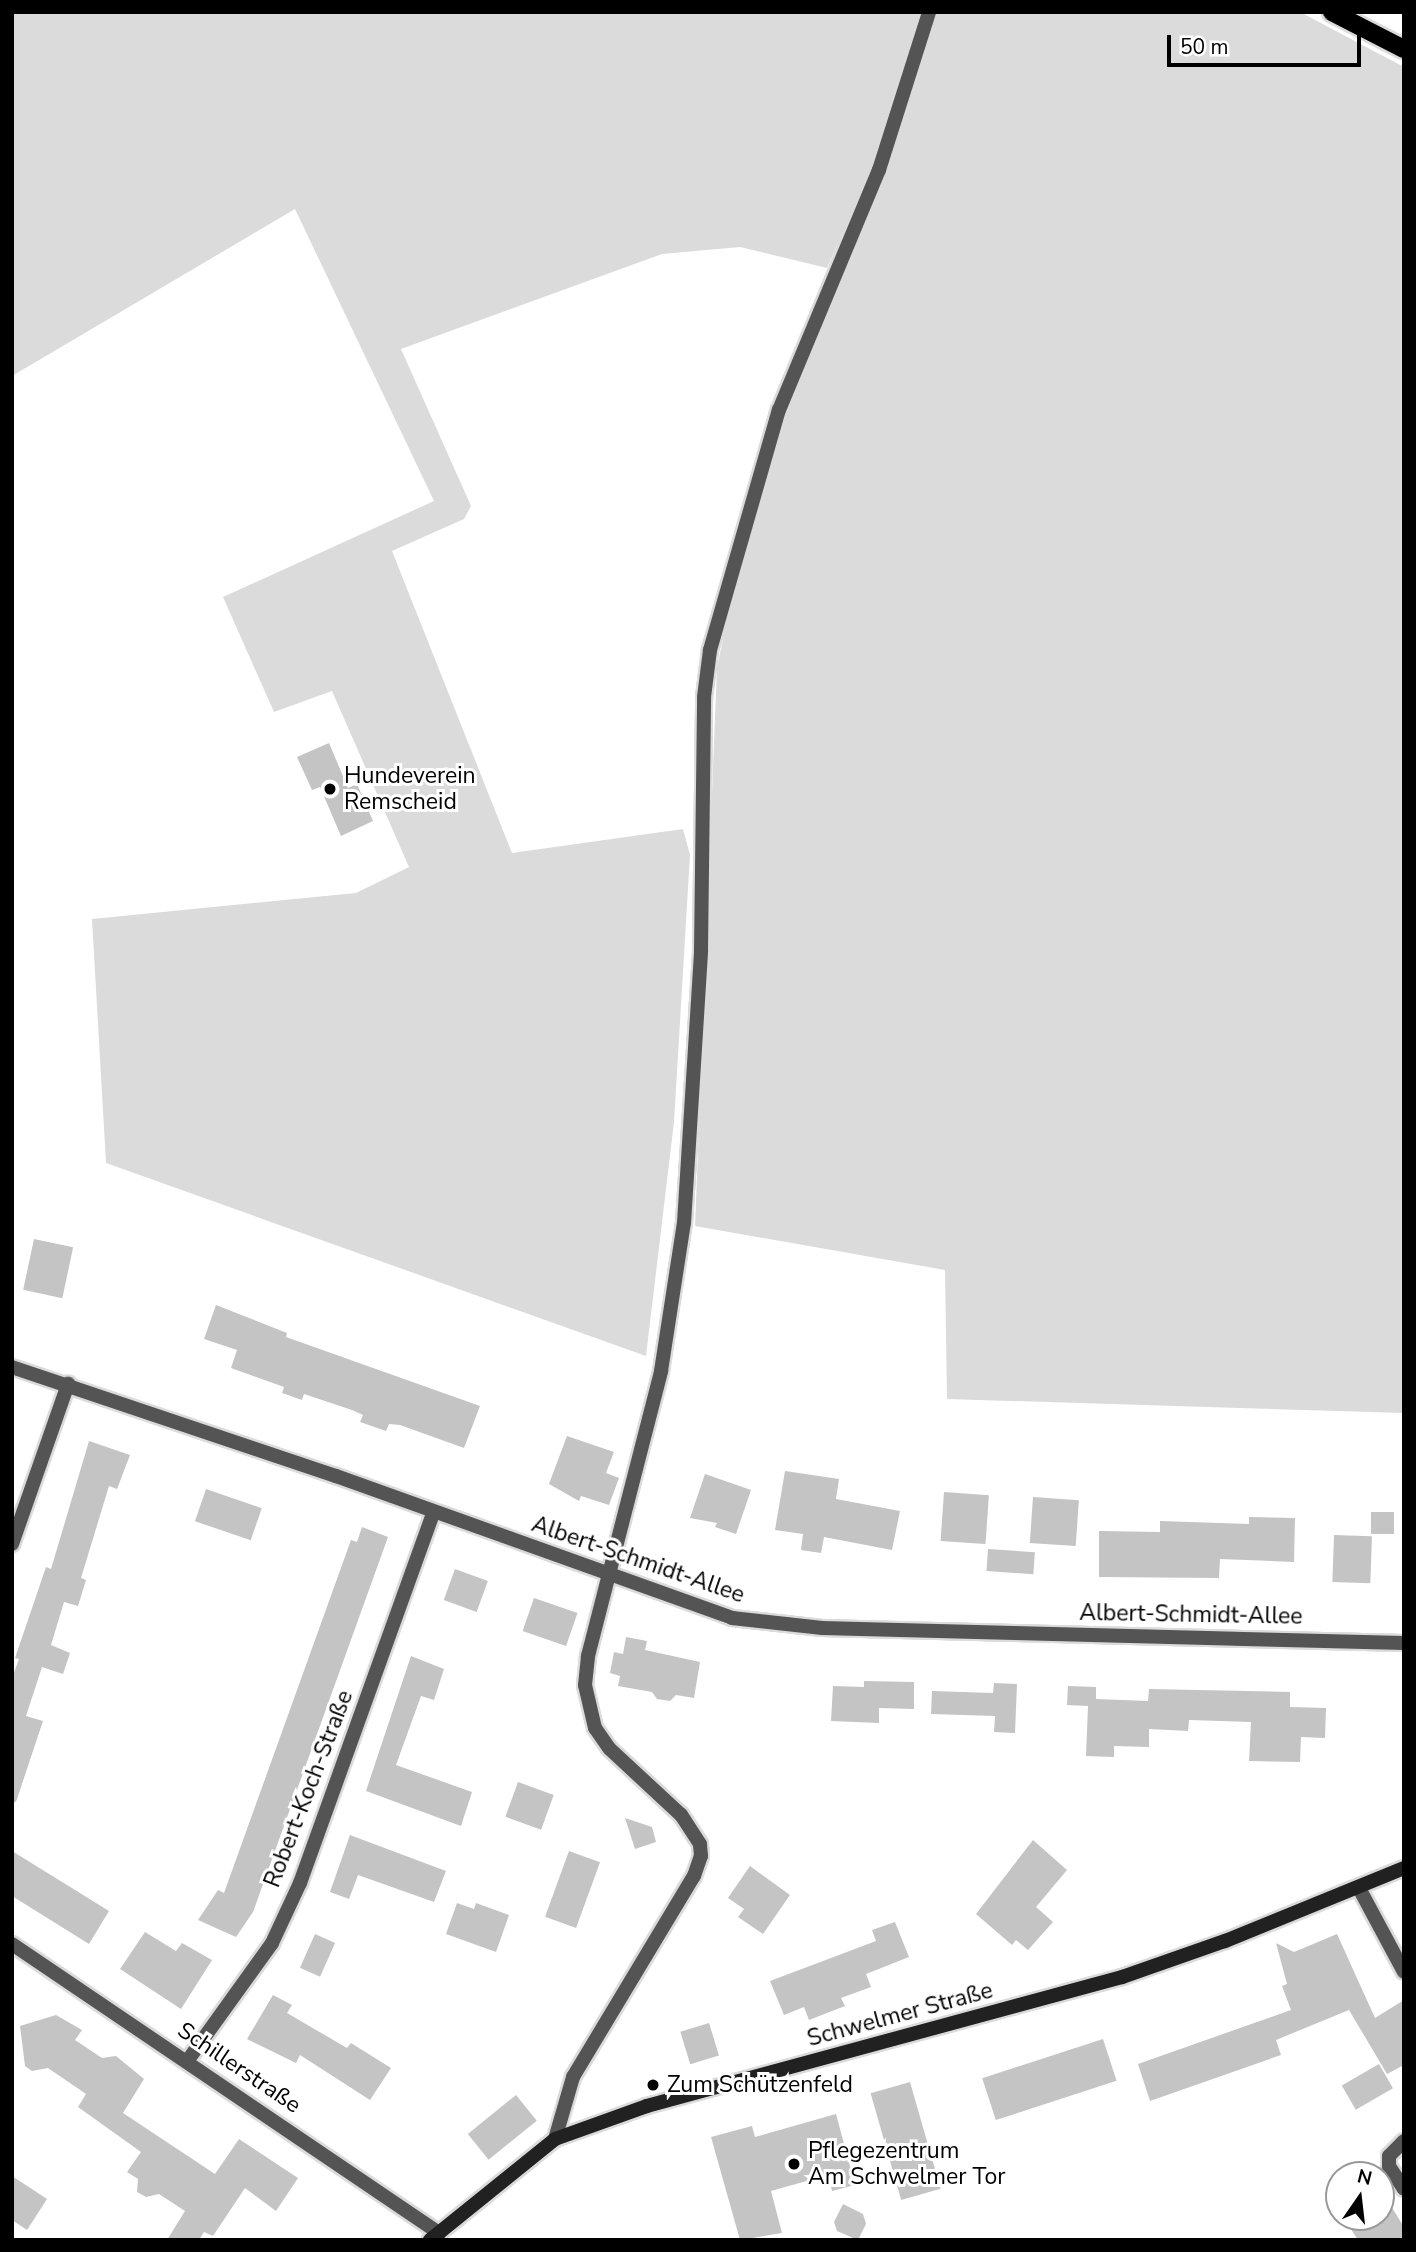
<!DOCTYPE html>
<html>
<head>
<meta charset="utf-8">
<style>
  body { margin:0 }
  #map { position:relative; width:1416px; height:2252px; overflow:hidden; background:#fff; font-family:"Nunito Sans",sans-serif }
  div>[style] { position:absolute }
  .green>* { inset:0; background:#dbdbdb }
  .building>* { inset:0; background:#c4c4c4; transform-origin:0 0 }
  .roads { filter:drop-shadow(2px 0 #dbdbdb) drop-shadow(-2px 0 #dbdbdb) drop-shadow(0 2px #dbdbdb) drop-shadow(0 -2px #dbdbdb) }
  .street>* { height:14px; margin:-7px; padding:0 7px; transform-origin:7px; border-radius:7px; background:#545454 }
  .secondary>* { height:14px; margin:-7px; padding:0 7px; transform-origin:7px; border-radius:7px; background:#212121 }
  .primary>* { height:18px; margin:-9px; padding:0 9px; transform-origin:9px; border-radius:9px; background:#000 }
  .dots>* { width:19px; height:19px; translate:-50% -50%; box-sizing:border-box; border:4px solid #fff; border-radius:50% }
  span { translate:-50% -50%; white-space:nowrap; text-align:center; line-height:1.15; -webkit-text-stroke:6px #fff; paint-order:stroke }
  .poi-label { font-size:23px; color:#000 }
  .left { translate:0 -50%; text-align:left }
  .street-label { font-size:23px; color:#000 }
  .frame { position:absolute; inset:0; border:14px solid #000; pointer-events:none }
  .north { position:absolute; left:1325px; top:2161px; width:70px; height:70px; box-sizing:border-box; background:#fff; border:2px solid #999; border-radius:50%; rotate:14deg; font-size:19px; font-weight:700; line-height:28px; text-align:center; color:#000 }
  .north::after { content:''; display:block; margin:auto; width:24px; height:32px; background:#000; clip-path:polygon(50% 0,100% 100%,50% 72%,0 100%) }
  .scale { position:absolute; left:1167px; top:35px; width:194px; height:32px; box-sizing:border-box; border:4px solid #000; border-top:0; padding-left:9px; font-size:21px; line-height:24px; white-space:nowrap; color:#000; -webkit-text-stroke:5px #fff; paint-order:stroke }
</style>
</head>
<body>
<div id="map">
  <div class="green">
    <i style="clip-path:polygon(12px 12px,921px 12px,885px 137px,827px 268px,740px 247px,662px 254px,401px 349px,471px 506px,464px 519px,392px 551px,512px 853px,683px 829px,690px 855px,674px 1122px,646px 1356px,106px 1163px,92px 919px,356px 893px,409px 867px,332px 691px,274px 712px,223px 597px,434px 501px,295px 209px,12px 376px)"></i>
    <i style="clip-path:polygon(937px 12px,1300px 12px,1404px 67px,1404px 1413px,947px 1399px,945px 1270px,695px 1226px,717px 667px,737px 574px,789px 402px,887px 172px)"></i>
  </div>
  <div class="building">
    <i style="clip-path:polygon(329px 743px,348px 788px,357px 784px,373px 821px,341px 836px,320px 787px,312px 790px,297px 757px)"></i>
    <i style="left:34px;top:1239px;width:40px;height:52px;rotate:12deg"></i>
    <i style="clip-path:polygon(216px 1305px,287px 1333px,286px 1337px,480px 1406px,464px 1448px,400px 1425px,389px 1424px,386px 1431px,360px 1422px,363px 1415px,352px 1410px,304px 1394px,302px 1400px,282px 1393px,284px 1387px,231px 1368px,237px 1350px,204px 1339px)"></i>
    <i style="clip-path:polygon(567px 1436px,614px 1452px,606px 1473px,619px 1478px,609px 1505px,581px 1496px,579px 1501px,549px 1484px)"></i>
    <i style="clip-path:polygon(89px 1441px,130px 1455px,117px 1489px,109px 1486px,81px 1578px,86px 1580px,78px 1606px,64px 1602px,51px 1645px,70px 1653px,63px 1674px,42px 1667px,26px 1716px,43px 1721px,16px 1802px,12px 1802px,12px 1678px,19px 1659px,15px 1658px,46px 1567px,51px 1569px)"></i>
    <i style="clip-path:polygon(785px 1471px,839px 1479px,836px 1499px,900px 1511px,892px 1550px,824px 1537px,821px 1553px,801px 1550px,803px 1534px,775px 1530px)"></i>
    <i style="clip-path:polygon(705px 1474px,751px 1490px,736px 1534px,715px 1527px,717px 1523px,690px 1518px)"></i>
    <i style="left:206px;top:1489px;width:59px;height:34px;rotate:19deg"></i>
    <i style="left:944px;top:1492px;width:45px;height:49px;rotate:4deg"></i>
    <i style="left:1033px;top:1497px;width:46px;height:46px;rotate:4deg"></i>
    <i style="left:1371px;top:1512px;width:23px;height:22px"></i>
    <i style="clip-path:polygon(1249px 1517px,1295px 1518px,1294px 1562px,1220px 1559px,1219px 1578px,1099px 1577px,1099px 1531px,1160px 1532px,1160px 1521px,1249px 1524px)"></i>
    <i style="clip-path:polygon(362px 1527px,388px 1537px,253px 1912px,236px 1937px,198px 1920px,218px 1890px,224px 1893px,351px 1540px,357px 1542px)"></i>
    <i style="left:1334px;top:1535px;width:38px;height:47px;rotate:2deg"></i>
    <i style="left:988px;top:1549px;width:47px;height:22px;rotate:4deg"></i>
    <i style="left:455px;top:1569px;width:35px;height:33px;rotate:20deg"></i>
    <i style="left:534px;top:1598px;width:46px;height:35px;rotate:19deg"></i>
    <i style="clip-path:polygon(626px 1637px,647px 1641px,645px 1650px,700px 1662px,694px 1698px,676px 1695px,670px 1701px,657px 1699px,652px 1692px,618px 1686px,620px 1676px,610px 1673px,614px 1652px,623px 1654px)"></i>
    <i style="clip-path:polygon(411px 1656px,444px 1669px,434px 1700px,421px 1696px,396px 1765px,472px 1792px,461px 1826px,366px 1791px)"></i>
    <i style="clip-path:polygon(864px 1681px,914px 1682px,914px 1709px,879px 1708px,879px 1723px,831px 1721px,833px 1686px,864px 1687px)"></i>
    <i style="clip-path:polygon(994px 1683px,1017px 1684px,1015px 1733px,994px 1732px,995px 1716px,931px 1714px,932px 1691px,993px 1693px)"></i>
    <i style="clip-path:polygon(1068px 1686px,1096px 1687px,1096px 1699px,1148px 1701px,1149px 1689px,1290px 1692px,1290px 1707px,1326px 1708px,1325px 1738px,1301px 1737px,1300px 1762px,1249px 1761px,1251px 1722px,1189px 1720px,1188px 1731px,1149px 1729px,1149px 1747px,1114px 1746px,1114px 1757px,1086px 1756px,1088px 1706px,1067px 1705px)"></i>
    <i style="left:518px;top:1782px;width:38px;height:37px;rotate:20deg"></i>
    <i style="clip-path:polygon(625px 1818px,652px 1827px,656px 1842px,635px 1849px)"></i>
    <i style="clip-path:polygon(350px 1835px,446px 1871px,434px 1902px,358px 1875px,349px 1899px,330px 1892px)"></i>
    <i style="clip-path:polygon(1033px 1840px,1067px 1870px,1036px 1907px,1053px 1922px,1028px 1950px,1016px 1940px,1012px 1945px,976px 1914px)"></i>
    <i style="clip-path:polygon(12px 1851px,109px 1911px,89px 1944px,12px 1896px)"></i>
    <i style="left:569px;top:1851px;width:33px;height:70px;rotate:20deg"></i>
    <i style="clip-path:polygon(750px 1866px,790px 1895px,763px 1934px,738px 1917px,744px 1909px,728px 1898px)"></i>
    <i style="clip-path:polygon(457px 1903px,474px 1909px,476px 1903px,509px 1915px,496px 1952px,446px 1934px)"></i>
    <i style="clip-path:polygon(895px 1922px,909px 1957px,866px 1974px,871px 1987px,841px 1998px,845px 2006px,809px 2020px,804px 2007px,784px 2015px,770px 1981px,876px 1941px,872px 1930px)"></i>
    <i style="clip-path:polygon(145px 1932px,176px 1951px,182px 1943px,212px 1960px,181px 2009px,120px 1969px)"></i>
    <i style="left:315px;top:1934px;width:22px;height:37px;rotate:24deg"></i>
    <i style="clip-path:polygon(1337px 1934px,1375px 2018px,1404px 2000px,1404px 2065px,1387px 2074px,1349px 2010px,1276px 2040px,1281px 2055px,1150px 2101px,1138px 2064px,1291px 2010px,1282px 1986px,1287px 1984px,1276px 1943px,1294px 1952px)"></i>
    <i style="clip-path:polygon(273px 1995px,292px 2005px,287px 2013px,347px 2048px,351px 2043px,391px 2068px,370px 2100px,300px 2055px,296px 2063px,247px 2039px)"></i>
    <i style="clip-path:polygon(56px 2015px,82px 2030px,75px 2040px,102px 2058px,116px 2056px,144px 2079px,123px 2113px,215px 2174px,239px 2139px,298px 2178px,276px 2211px,245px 2188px,213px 2236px,204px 2232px,199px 2240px,167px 2240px,185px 2211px,159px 2194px,146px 2197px,137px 2192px,138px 2179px,127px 2172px,141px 2152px,78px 2107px,86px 2094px,48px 2068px,32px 2071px,25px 2066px,20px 2026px)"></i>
    <i style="left:709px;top:2023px;width:34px;height:30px;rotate:73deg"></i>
    <i style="left:1103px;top:2039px;width:44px;height:127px;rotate:72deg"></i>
    <i style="left:1379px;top:2064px;width:28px;height:43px;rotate:60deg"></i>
    <i style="left:910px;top:2082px;width:111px;height:41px;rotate:74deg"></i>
    <i style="left:516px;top:2095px;width:33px;height:62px;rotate:51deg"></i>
    <i style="clip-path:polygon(836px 2114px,855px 2185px,832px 2191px,828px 2175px,771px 2191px,782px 2233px,740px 2240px,711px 2137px,752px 2126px,755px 2137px)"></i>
    <i style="clip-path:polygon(12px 2176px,47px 2199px,27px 2230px,12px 2220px)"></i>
    <i style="clip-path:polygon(1381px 2190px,1404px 2227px,1404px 2240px,1358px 2240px,1343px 2217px,1381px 2217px)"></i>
    <i style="clip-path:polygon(843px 2204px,863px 2214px,866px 2224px,858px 2240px,837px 2231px,834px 2222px)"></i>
  </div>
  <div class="roads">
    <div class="street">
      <i style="left:12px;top:1367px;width:342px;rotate:18.6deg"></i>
      <i style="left:336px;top:1476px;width:421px;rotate:19.7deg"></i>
      <i style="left:732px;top:1618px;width:91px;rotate:6.3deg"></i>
      <i style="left:822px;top:1628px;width:582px;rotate:1.48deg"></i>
      <i style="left:12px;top:1544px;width:170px;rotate:-70.7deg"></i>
      <i style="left:1359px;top:1888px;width:95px;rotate:61.8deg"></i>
      <i style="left:12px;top:1944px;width:516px;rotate:34.09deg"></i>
      <i style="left:188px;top:2060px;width:144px;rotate:-54.3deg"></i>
      <i style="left:272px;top:1943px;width:66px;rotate:-65deg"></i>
      <i style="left:300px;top:1883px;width:392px;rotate:-70.2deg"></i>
      <i style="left:555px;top:2139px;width:65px;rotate:-73.8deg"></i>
      <i style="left:573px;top:2077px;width:235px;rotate:-59deg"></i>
      <i style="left:694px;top:1876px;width:21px;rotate:-71deg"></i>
      <i style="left:701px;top:1856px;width:12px;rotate:-95deg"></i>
      <i style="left:700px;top:1844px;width:35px;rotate:-123deg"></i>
      <i style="left:681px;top:1815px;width:98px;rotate:-137.1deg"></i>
      <i style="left:609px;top:1748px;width:24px;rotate:-125deg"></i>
      <i style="left:595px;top:1728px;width:44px;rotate:-103.1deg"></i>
      <i style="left:585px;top:1685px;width:29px;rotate:-84deg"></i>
      <i style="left:588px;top:1656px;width:294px;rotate:-75.6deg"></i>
      <i style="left:661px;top:1371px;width:150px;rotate:-81.2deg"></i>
      <i style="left:684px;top:1223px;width:273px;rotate:-86.4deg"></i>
      <i style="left:701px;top:951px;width:254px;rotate:-89.3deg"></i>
      <i style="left:704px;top:697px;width:47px;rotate:-82.7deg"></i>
      <i style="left:710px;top:650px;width:250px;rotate:-74deg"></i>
      <i style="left:779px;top:410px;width:260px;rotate:-67.4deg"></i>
      <i style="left:879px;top:170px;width:166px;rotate:-72.4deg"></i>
      <i style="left:1404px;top:2141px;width:21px;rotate:135deg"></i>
      <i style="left:1389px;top:2156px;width:10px;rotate:90deg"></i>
      <i style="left:1389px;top:2166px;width:27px;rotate:57deg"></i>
    </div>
    <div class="secondary">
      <i style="left:430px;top:2240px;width:161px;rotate:-38.9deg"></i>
      <i style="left:555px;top:2139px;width:98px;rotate:-19.7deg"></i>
      <i style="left:647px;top:2106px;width:492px;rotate:-15.2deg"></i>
      <i style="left:1122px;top:1977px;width:109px;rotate:-19.3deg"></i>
      <i style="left:1225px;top:1941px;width:193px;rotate:-22.2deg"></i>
    </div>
    <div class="primary">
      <i style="left:1332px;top:12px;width:81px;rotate:27.2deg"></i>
    </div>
  </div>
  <div class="dots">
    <i style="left:330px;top:789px;background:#000"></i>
    <i style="left:653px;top:2085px;background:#000"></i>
    <i style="left:794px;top:2164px;background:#000"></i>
  </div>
  <div class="poi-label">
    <span class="left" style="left:344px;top:789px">Hundeverein<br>Remscheid</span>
    <span class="left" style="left:667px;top:2085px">Zum Schützenfeld</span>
    <span class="left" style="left:808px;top:2164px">Pflegezentrum<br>Am Schwelmer Tor</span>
  </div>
  <div class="street-label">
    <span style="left:638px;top:1560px;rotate:19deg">Albert-Schmidt-Allee</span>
    <span style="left:1191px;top:1615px;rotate:1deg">Albert-Schmidt-Allee</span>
    <span style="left:309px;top:1789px;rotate:-69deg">Robert-Koch-Straße</span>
    <span style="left:900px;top:2015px;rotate:-15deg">Schwelmer Straße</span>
    <span style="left:239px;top:2068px;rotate:34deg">Schillerstraße</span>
  </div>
  <div class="frame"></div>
  <div class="north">N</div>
  <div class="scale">50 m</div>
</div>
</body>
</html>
